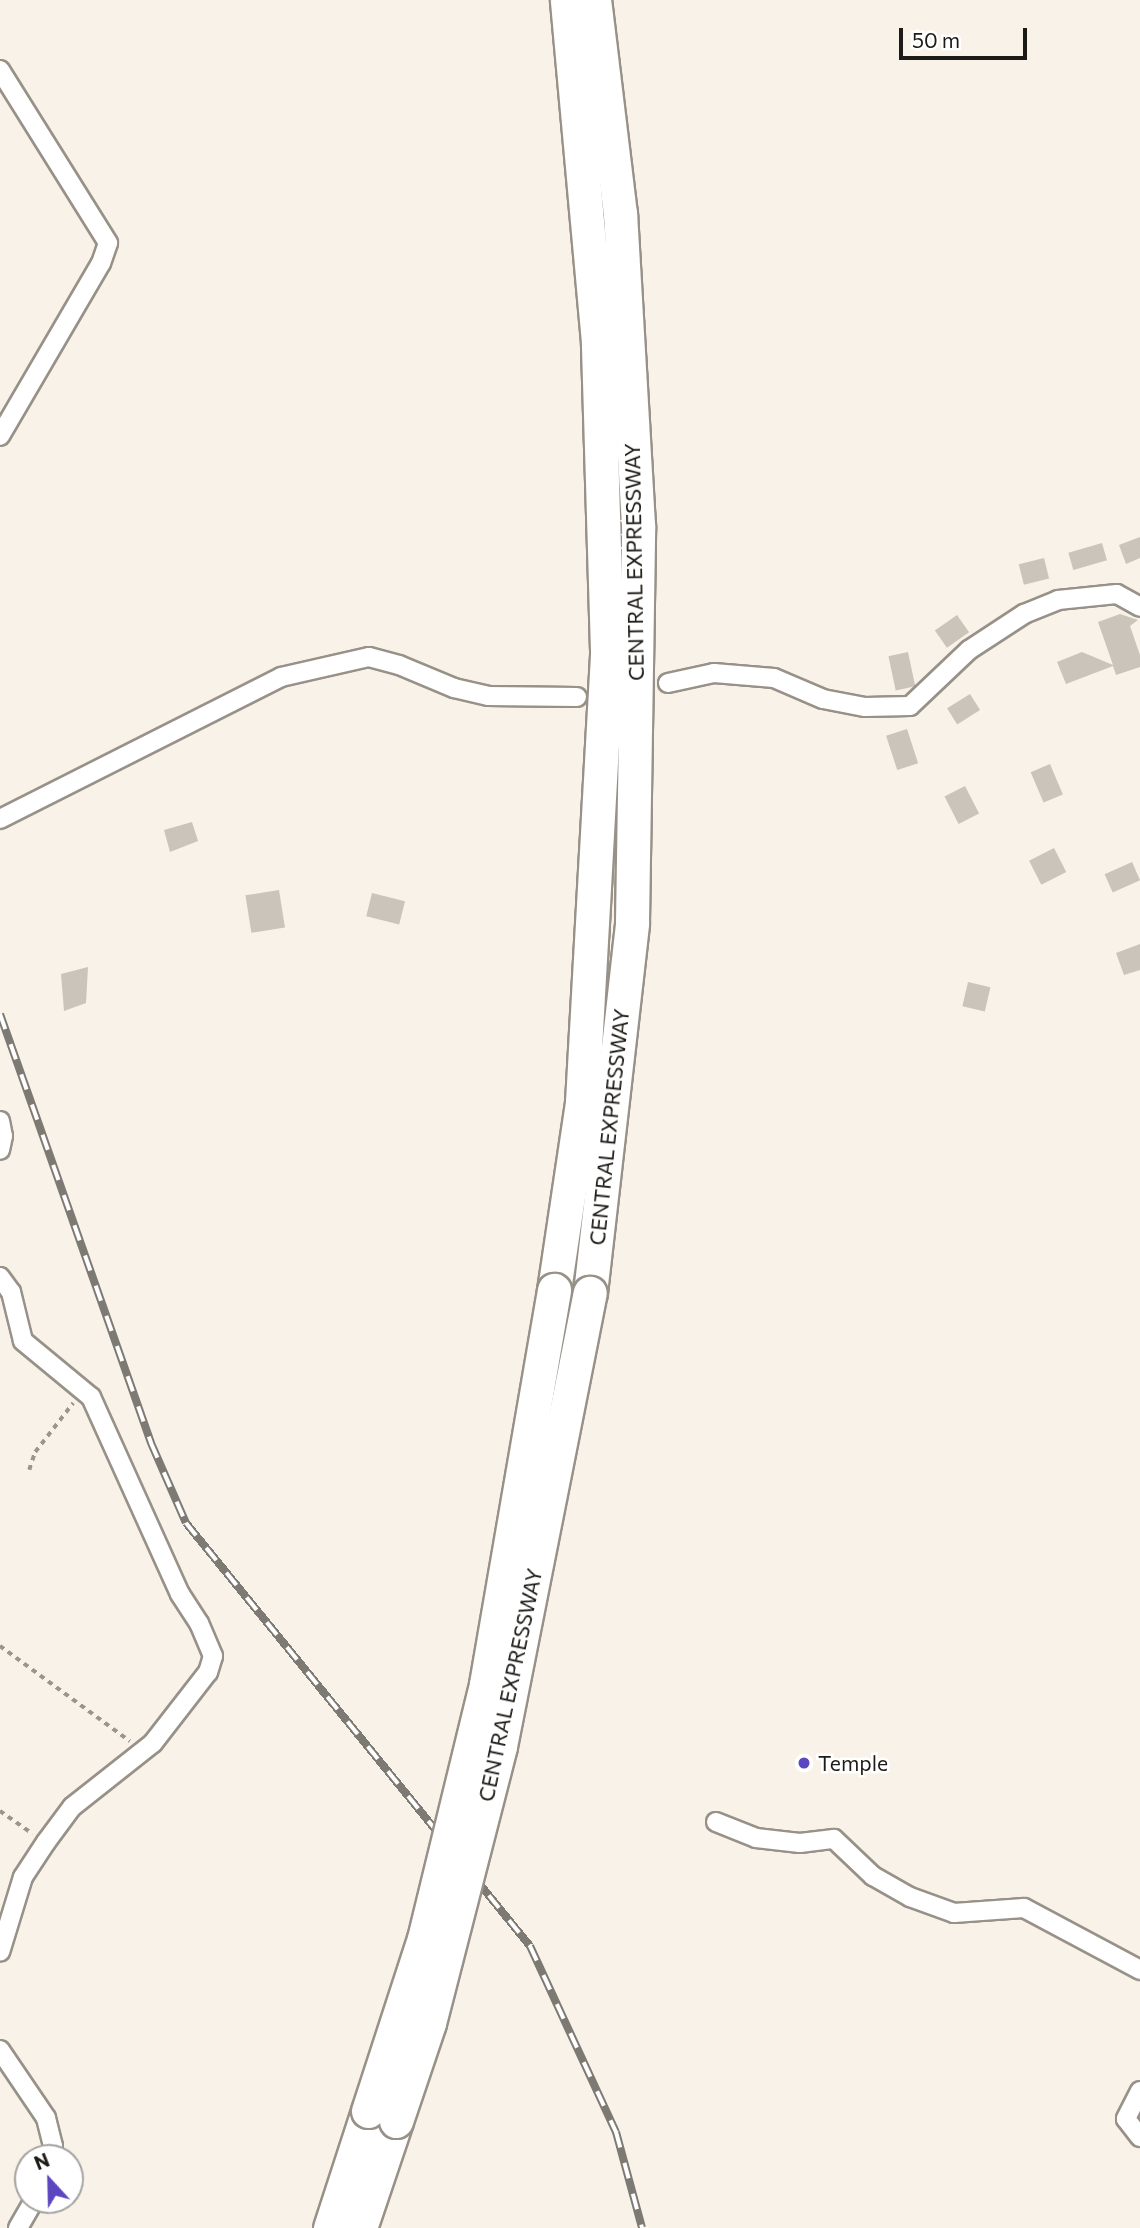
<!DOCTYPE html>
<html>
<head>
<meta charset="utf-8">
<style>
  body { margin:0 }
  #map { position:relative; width:1140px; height:2228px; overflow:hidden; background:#f9f2e8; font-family:Commissioner,sans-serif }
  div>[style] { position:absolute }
  .building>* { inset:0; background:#cbc4ba; transform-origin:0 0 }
  .path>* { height:3.5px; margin-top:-1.75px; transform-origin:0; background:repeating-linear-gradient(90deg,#9a968e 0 5px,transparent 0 10px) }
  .roads { filter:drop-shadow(2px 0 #989188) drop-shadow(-2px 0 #989188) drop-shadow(0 2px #989188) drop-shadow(0 -2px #989188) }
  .street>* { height:18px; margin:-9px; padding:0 9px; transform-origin:9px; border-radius:9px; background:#fff }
  .highway>* { height:33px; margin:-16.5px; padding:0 16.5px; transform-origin:16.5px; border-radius:16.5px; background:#fff }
  .rail>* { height:8px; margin-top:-4px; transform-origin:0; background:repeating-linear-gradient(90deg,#fff 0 16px,#7d7973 0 32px); box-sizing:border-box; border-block:2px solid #7d7973 }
  .bridges { filter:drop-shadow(2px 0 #989188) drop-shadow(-2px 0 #989188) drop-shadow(0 2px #989188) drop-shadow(0 -2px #989188) }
  .highway-bridge>* { height:33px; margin:-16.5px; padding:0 16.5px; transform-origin:16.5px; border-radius:16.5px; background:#fff }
  .dots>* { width:19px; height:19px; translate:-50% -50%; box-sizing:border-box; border:4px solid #fff; border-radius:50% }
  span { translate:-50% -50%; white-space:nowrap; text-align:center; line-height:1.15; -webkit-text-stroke:5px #fff; paint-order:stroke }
  .street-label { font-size:21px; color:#1d1b17 }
  .poi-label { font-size:21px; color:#1d1b17 }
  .left { translate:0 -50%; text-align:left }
  .north { position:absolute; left:14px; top:2144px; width:70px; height:70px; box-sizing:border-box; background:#fff; border:2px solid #a5a4a2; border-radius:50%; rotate:338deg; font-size:19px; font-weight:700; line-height:28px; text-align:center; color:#1d1b17 }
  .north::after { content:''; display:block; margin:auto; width:24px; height:32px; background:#5d47c0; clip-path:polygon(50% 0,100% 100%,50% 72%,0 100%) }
  .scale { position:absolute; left:899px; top:28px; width:128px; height:32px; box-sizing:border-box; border:4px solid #1d1b17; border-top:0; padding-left:9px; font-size:21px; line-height:24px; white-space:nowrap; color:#1d1b17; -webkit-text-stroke:5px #fff; paint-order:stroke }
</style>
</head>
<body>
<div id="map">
  <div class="building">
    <i style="clip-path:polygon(1140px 537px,1140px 558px,1126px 564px,1119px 545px)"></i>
    <i style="left:1102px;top:543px;width:18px;height:35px;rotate:74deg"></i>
    <i style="left:1044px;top:558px;width:21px;height:26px;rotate:76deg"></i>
    <i style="clip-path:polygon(1120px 614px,1138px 620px,1130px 626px,1140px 655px,1140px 667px,1116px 675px,1113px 666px,1066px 684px,1057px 662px,1082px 652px,1113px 665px,1098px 622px)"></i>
    <i style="left:957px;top:615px;width:21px;height:27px;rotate:55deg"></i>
    <i style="left:908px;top:652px;width:35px;height:20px;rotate:78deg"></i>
    <i style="left:970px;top:694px;width:19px;height:27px;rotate:58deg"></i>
    <i style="left:907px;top:729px;width:36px;height:22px;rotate:72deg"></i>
    <i style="left:1050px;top:764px;width:33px;height:21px;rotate:67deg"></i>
    <i style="left:965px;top:786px;width:31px;height:23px;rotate:63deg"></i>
    <i style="clip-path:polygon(192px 822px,198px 841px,170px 852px,164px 830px)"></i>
    <i style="left:1054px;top:848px;width:27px;height:28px;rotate:63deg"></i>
    <i style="left:1132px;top:862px;width:20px;height:30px;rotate:66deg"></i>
    <i style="left:279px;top:890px;width:38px;height:34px;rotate:81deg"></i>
    <i style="left:372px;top:893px;width:34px;height:24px;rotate:14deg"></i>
    <i style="clip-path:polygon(1140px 944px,1140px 970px,1124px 975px,1116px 953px)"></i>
    <i style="clip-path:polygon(88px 967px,86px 1003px,64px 1011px,61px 974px)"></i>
    <i style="left:968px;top:982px;width:23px;height:25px;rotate:13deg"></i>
  </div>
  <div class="path">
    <i style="left:29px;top:1470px;width:19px;rotate:-72deg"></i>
    <i style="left:35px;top:1452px;width:62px;rotate:-52.2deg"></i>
    <i style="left:0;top:1646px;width:161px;rotate:36.2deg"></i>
    <i style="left:0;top:1811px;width:40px;rotate:34.9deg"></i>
  </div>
  <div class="roads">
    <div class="street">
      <i style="left:0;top:70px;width:204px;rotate:58deg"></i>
      <i style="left:108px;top:243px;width:21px;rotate:109deg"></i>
      <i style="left:101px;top:263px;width:200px;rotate:120.3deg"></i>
      <i style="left:668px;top:683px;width:47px;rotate:-12.3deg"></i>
      <i style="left:714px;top:673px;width:60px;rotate:4.8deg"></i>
      <i style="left:774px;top:678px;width:53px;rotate:23.2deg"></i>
      <i style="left:823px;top:699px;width:43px;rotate:10.8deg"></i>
      <i style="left:865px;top:707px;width:45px;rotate:-1.3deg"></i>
      <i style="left:910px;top:706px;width:81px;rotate:-43.5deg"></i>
      <i style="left:969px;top:650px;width:66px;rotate:-33.2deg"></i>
      <i style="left:1024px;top:614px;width:37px;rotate:-22deg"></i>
      <i style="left:1058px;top:600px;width:59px;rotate:-5.8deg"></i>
      <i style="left:1117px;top:594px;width:26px;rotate:29deg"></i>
      <i style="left:0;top:819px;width:315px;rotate:-26.8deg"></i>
      <i style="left:281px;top:677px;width:90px;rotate:-12.8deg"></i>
      <i style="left:369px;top:657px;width:31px;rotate:15deg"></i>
      <i style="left:399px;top:665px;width:60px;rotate:22.7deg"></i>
      <i style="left:454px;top:688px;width:35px;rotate:13deg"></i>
      <i style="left:488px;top:696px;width:89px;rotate:0.6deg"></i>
      <i style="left:0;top:1121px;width:15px;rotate:79deg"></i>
      <i style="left:3px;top:1136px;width:14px;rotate:102deg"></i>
      <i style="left:0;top:1277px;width:19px;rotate:54deg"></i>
      <i style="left:11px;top:1292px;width:50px;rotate:76.2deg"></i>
      <i style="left:23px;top:1341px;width:88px;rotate:39.5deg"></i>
      <i style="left:91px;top:1397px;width:216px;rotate:65.7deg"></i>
      <i style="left:180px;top:1594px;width:35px;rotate:57deg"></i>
      <i style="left:199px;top:1623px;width:36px;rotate:67deg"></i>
      <i style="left:213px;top:1656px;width:17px;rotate:107deg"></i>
      <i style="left:208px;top:1672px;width:90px;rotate:127.8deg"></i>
      <i style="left:153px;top:1743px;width:103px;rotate:141.7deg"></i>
      <i style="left:72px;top:1807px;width:44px;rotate:126.6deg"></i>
      <i style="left:46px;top:1842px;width:42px;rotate:123.3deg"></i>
      <i style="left:23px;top:1877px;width:78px;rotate:107deg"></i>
      <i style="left:716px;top:1822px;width:43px;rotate:21.8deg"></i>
      <i style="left:756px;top:1838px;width:44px;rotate:6.5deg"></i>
      <i style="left:800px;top:1843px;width:34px;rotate:-7deg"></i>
      <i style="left:834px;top:1839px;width:54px;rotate:43.5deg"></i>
      <i style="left:873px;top:1876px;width:43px;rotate:29.6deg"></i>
      <i style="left:910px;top:1897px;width:47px;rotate:20deg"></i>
      <i style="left:954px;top:1913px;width:70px;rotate:-4.1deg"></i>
      <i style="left:1024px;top:1908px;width:132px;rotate:28.1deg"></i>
      <i style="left:0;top:2050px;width:82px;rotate:55.9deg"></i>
      <i style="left:46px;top:2118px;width:29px;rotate:76deg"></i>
      <i style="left:53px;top:2146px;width:12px;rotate:99deg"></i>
      <i style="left:1140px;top:2091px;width:31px;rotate:117deg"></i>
      <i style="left:1126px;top:2119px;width:23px;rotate:52deg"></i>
      <i style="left:18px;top:2228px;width:32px;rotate:-60deg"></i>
    </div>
    <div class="highway">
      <i style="left:554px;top:1290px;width:190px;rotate:-81.5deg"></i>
      <i style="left:582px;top:1102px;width:453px;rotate:-86.8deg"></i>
      <i style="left:607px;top:650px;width:308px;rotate:-91.7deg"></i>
      <i style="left:598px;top:342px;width:343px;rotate:-95.2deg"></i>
      <i style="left:590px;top:1293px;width:373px;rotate:-83.5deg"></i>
      <i style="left:632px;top:922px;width:397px;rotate:-89.1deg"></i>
      <i style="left:638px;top:525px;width:312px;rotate:-93.3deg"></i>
      <i style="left:620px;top:214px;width:216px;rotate:-96.9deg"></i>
      <i style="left:330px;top:2228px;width:123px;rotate:-72deg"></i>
      <i style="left:360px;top:2228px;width:113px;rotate:-71.4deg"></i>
    </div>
  </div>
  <div class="rail">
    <i style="left:0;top:1014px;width:455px;rotate:70.6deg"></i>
    <i style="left:151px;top:1443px;width:87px;rotate:66.4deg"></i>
    <i style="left:186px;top:1523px;width:545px;rotate:50.88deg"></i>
    <i style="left:530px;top:1946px;width:205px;rotate:65.2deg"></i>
    <i style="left:616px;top:2132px;width:99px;rotate:74.8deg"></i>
  </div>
  <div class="bridges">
    <div class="highway-bridge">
      <i style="left:368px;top:2111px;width:181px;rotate:-72deg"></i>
      <i style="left:424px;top:1939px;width:262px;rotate:-76.3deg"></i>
      <i style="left:486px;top:1684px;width:400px;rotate:-80.2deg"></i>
      <i style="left:396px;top:2121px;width:103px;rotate:-71.4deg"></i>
      <i style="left:429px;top:2023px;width:286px;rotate:-75.6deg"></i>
      <i style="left:500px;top:1746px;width:462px;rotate:-78.8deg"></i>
    </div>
  </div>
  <div class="dots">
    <i style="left:804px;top:1763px;background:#5d47c0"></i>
  </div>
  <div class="street-label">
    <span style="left:634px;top:562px;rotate:-91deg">CENTRAL EXPRESSWAY</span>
    <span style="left:609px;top:1127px;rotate:-84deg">CENTRAL EXPRESSWAY</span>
    <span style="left:510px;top:1685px;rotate:-78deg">CENTRAL EXPRESSWAY</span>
  </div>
  <div class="poi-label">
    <span class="left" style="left:818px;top:1763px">Temple</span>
  </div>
  <div class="north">N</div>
  <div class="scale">50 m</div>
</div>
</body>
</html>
